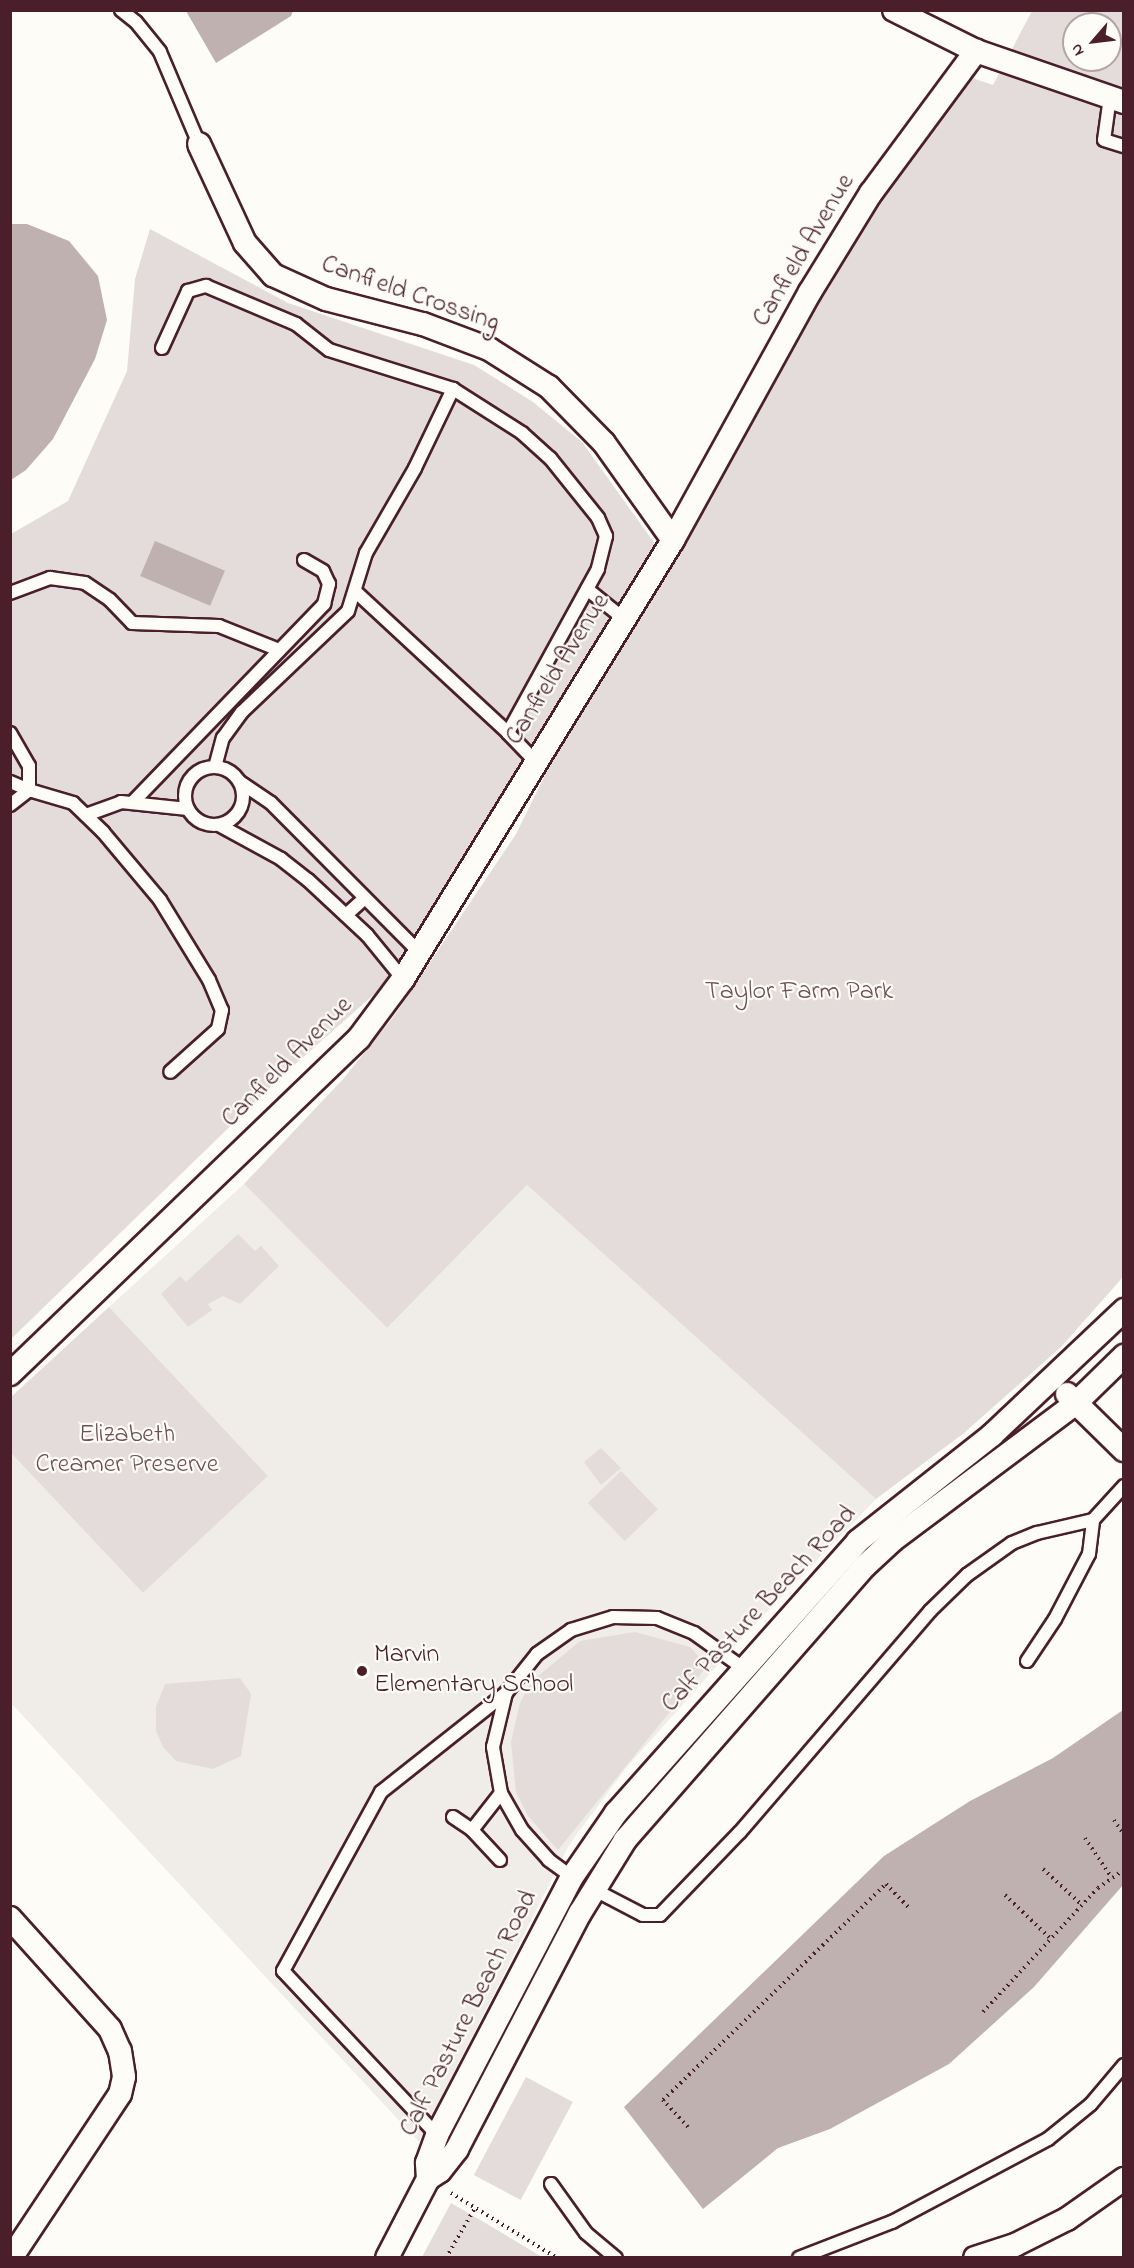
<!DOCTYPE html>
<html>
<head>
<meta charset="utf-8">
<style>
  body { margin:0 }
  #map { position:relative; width:1134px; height:2268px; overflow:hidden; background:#fdfcf7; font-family:"Indie Flower",sans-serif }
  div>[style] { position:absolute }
  .built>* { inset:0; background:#f0ece8 }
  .green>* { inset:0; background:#e3dcda; transform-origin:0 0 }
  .water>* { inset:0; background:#c0b1b1; transform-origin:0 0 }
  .path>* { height:4px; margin-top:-2px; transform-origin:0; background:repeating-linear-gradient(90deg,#4a1f2b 0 1.5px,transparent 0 6px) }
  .roads { filter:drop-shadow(2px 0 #4a1f2b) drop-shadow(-2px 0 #4a1f2b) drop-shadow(0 2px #4a1f2b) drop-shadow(0 -2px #4a1f2b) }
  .service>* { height:12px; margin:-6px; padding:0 6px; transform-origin:6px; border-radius:6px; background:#fdfcf7 }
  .service>.ring { margin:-6px; padding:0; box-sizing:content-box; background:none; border:12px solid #fdfcf7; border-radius:50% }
  .minor>* { height:22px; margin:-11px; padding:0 11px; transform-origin:11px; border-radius:11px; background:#fdfcf7 }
  .dots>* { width:16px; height:16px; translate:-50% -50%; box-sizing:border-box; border:3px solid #fdfcf7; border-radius:50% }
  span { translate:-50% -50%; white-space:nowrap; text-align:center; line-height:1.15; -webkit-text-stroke:4.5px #fdfcf7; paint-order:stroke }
  .street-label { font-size:26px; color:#4a1f2b }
  .park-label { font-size:26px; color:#704e57 }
  .poi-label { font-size:26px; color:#4a1f2b }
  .left { translate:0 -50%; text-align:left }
  .frame { position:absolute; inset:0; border:12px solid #4a1f2b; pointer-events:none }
  .north { position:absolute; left:1062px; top:12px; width:60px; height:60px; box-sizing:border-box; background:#fdfcf7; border:2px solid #b5a4a5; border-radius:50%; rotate:242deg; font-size:16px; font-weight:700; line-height:24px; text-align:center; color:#4a1f2b }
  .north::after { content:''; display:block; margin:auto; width:21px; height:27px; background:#4a1f2b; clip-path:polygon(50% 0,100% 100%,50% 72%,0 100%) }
</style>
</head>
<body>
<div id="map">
  <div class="built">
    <i style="clip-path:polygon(244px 1184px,387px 1328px,527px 1185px,876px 1499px,740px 1640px,626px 1768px,569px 1845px,419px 2142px,11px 1703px,11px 1453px,143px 1593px,268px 1476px,109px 1307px)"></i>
  </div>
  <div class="green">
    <i style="clip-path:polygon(evenodd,1032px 11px,1123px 11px,1123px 1277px,1061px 1347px,964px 1433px,876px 1499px,527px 1185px,387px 1328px,244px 1184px,344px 1078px,394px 1016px,516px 834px,592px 680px,833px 272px,963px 75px,993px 85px,1032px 11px,1074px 24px,1110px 24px,1110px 60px,1074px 60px,1074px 24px)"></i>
    <i style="clip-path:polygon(150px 229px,288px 303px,474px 365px,533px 402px,582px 442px,655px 544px,488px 834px,396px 975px,284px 1074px,11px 1339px,11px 534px,68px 501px,127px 371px,135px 279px)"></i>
    <i style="clip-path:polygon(238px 1234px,255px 1251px,261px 1246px,279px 1266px,240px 1304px,223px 1296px,208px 1304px,212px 1310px,188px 1327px,161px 1294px,180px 1276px,186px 1282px)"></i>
    <i style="clip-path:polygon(109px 1307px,268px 1476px,143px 1593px,11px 1453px,11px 1397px)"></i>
    <i style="clip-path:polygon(601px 1448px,621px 1468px,601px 1485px,584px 1462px)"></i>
    <i style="left:621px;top:1471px;width:53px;height:46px;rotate:46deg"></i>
    <i style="clip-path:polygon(635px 1632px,690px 1647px,707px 1666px,558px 1850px,528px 1816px,516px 1792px,511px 1742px,520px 1703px,531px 1682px,580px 1641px)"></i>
    <i style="clip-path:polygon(240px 1678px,251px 1694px,241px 1756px,213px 1769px,176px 1761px,163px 1747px,156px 1731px,156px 1707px,165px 1684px)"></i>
    <i style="left:526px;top:2077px;width:53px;height:111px;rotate:28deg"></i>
    <i style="clip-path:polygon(451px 2203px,477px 2218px,542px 2257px,422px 2257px)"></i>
  </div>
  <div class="water">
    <i style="clip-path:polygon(186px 11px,293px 11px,291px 16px,216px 63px)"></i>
    <i style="clip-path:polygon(11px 224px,27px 224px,69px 241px,98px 276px,107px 320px,95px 359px,53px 439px,26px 470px,11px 480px)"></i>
    <i style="left:155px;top:541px;width:76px;height:38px;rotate:23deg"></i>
    <i style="clip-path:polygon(1123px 1710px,1123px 1885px,1034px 1987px,949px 2064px,830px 2129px,778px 2148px,703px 2209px,624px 2107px,884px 1856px,970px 1801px,1053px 1758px)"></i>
  </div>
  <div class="path">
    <i style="left:1114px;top:1820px;width:18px;rotate:56deg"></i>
    <i style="left:1085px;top:1838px;width:48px;rotate:56deg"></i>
    <i style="left:1043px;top:1869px;width:53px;rotate:42.7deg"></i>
    <i style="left:1005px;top:1895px;width:64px;rotate:43.7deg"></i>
    <i style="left:983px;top:2012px;width:169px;rotate:-47.2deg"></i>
    <i style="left:1098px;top:1888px;width:32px;rotate:-35deg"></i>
    <i style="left:688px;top:2127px;width:37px;rotate:-133deg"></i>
    <i style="left:663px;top:2100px;width:310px;rotate:-44.1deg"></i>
    <i style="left:886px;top:1884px;width:33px;rotate:46deg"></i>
    <i style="left:451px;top:2193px;width:124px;rotate:31.5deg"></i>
    <i style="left:446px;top:2258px;width:58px;rotate:-59.9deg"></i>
  </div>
  <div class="roads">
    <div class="service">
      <i style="left:121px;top:10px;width:19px;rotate:39deg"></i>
      <i style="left:136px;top:22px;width:38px;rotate:51deg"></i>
      <i style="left:160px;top:52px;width:100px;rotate:67deg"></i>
      <i style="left:1110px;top:97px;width:43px;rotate:97.9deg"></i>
      <i style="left:1104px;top:140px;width:21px;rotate:17deg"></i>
      <i style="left:162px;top:348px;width:63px;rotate:-65.5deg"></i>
      <i style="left:188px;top:291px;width:19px;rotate:-16deg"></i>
      <i style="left:206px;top:286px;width:98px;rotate:22.9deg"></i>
      <i style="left:296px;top:324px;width:42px;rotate:38.2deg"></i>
      <i style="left:329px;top:350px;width:130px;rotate:17.5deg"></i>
      <i style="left:453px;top:389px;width:82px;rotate:32.5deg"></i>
      <i style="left:522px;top:433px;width:38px;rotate:42deg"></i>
      <i style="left:550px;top:458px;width:77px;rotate:51.3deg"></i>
      <i style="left:598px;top:518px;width:20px;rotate:66deg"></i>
      <i style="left:606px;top:536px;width:34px;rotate:104deg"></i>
      <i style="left:598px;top:569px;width:187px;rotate:118.8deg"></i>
      <i style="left:508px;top:733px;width:40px;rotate:46deg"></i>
      <i style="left:587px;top:589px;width:48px;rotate:39deg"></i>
      <i style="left:356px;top:592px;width:207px;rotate:42.8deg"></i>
      <i style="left:10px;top:593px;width:43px;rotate:-20.6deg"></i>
      <i style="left:50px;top:578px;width:35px;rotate:8deg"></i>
      <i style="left:85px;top:583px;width:30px;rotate:34deg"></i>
      <i style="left:110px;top:600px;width:32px;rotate:46deg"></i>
      <i style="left:132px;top:623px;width:87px;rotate:2deg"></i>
      <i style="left:219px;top:626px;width:65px;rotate:21.8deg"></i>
      <i style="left:10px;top:733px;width:38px;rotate:60deg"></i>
      <i style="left:29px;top:766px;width:24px;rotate:90deg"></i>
      <i style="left:29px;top:790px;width:21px;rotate:-157deg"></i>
      <i class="ring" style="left:185px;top:767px;width:46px;height:46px"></i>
      <i style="left:215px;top:767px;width:30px;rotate:-75deg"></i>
      <i style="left:223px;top:738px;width:32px;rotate:-54deg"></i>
      <i style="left:242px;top:712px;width:146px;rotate:-43.6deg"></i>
      <i style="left:348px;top:611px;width:61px;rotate:-72.8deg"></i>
      <i style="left:366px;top:553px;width:98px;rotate:-60deg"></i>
      <i style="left:415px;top:468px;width:88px;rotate:-64.3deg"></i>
      <i style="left:240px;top:782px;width:37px;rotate:34deg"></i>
      <i style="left:271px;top:803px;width:210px;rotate:45.2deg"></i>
      <i style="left:132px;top:803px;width:277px;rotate:-46deg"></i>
      <i style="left:324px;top:604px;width:21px;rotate:-76deg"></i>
      <i style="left:329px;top:584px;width:14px;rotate:-115deg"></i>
      <i style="left:323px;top:571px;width:22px;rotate:-150deg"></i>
      <i style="left:10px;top:805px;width:24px;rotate:-38deg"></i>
      <i style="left:29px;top:790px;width:46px;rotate:16.5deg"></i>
      <i style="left:73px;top:803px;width:42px;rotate:44deg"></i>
      <i style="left:103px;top:832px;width:89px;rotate:50deg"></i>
      <i style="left:160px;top:900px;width:94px;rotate:58.5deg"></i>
      <i style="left:209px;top:980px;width:33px;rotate:67deg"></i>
      <i style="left:222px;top:1010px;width:19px;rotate:102deg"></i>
      <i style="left:218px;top:1029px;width:64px;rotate:138.1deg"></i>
      <i style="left:86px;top:815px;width:37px;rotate:-20deg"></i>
      <i style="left:121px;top:802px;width:67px;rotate:6deg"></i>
      <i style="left:219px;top:825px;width:71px;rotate:28.7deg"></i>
      <i style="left:281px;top:859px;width:34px;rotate:38deg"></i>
      <i style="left:308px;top:880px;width:81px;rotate:43deg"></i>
      <i style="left:367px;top:935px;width:57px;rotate:50.7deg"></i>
      <i style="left:346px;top:915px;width:25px;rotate:-42deg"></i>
      <i style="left:1027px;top:1661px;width:50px;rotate:-56.3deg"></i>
      <i style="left:1055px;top:1619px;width:73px;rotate:-62.4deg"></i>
      <i style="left:1089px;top:1554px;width:34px;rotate:-83deg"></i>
      <i style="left:453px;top:1817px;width:23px;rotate:34deg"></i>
      <i style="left:472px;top:1830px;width:47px;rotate:-51.9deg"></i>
      <i style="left:472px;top:1830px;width:41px;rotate:47deg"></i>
      <i style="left:572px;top:1877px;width:29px;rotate:-144deg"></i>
      <i style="left:549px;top:1860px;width:40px;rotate:-132deg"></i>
      <i style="left:522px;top:1830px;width:43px;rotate:-119.6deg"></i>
      <i style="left:501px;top:1793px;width:47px;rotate:-99.9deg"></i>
      <i style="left:493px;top:1747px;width:56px;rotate:-76.5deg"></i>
      <i style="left:506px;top:1693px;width:50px;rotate:-51.5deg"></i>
      <i style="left:537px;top:1654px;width:42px;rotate:-35.2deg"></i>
      <i style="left:571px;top:1630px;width:44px;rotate:-17.2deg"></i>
      <i style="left:613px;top:1617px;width:44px;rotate:1.3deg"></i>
      <i style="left:657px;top:1618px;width:40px;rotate:22deg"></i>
      <i style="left:694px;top:1633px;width:60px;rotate:35.5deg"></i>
      <i style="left:593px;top:1889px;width:56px;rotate:27.5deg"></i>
      <i style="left:643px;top:1915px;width:17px"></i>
      <i style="left:660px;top:1915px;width:115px;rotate:-46.1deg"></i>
      <i style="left:740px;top:1832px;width:291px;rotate:-49.3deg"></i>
      <i style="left:930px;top:1611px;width:52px;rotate:-44.2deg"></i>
      <i style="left:967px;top:1575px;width:55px;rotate:-35.4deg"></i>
      <i style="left:1012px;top:1543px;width:27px;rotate:-22deg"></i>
      <i style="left:1037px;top:1533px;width:57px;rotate:-13.1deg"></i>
      <i style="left:1093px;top:1520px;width:46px;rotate:-47.6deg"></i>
      <i style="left:437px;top:2135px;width:225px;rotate:-133.2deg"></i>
      <i style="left:283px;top:1971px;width:204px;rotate:-61.3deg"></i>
      <i style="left:381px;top:1792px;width:159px;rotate:-38.4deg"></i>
      <i style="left:551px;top:2184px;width:60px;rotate:54.5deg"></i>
      <i style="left:586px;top:2233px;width:39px;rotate:40deg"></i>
      <i style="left:799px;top:2258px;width:100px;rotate:-21.2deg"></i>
      <i style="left:892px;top:2222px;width:177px;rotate:-28deg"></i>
      <i style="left:1048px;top:2139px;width:55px;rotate:-39.1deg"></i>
      <i style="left:1091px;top:2104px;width:51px;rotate:-49.8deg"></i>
    </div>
    <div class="minor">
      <i style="left:894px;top:10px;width:92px;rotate:26.6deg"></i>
      <i style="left:976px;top:51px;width:157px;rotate:19deg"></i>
      <i style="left:199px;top:144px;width:109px;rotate:65.1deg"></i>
      <i style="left:245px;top:243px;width:43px;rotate:48.8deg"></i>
      <i style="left:273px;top:275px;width:58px;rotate:24.4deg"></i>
      <i style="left:326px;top:299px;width:100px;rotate:14.5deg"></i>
      <i style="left:423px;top:324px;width:71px;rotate:20.7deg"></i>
      <i style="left:489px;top:349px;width:71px;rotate:32.3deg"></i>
      <i style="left:549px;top:387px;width:78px;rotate:45.5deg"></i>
      <i style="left:604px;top:443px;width:119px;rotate:54.6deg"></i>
      <i style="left:10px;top:1374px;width:484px;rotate:-43.9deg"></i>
      <i style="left:359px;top:1038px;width:74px;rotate:-53.3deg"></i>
      <i style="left:403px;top:979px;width:515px;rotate:-58.41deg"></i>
      <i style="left:673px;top:540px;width:283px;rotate:-61.1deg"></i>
      <i style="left:810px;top:292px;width:116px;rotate:-58.4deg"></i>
      <i style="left:871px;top:193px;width:177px;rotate:-53.5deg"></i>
      <i style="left:1067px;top:1394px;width:80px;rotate:44.5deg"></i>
      <i style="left:10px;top:1918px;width:149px;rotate:48deg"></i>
      <i style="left:110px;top:2029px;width:24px;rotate:66deg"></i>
      <i style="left:120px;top:2051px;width:26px;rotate:81deg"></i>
      <i style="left:124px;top:2077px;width:17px;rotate:103deg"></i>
      <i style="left:120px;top:2094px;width:197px;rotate:123.6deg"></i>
      <i style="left:428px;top:2179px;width:16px;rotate:-94deg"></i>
      <i style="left:427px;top:2163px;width:30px;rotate:-70deg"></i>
      <i style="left:437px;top:2135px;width:291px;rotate:-62.4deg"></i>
      <i style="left:572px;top:1877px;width:78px;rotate:-55.5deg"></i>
      <i style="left:616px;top:1813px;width:364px;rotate:-48.3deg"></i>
      <i style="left:858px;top:1541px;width:171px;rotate:-38.3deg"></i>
      <i style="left:992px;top:1435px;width:182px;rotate:-43.4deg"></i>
      <i style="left:387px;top:2258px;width:89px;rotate:-62.6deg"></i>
      <i style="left:428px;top:2179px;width:14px;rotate:-34deg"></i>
      <i style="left:440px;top:2171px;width:28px;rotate:-52deg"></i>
      <i style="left:457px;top:2149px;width:266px;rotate:-62.5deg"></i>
      <i style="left:580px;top:1913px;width:86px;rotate:-58.3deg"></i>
      <i style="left:625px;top:1840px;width:364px;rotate:-48.8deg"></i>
      <i style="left:865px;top:1566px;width:38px;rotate:-43deg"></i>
      <i style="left:893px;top:1540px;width:227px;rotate:-36.8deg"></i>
      <i style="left:1075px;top:1404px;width:69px;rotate:-44.4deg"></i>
      <i style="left:975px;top:2258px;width:42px;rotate:-18deg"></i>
      <i style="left:1015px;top:2245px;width:58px;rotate:-26.6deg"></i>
      <i style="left:1067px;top:2219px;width:70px;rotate:-35.1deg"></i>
    </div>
  </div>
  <div class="dots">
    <i style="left:362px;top:1671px;background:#4a1f2b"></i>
  </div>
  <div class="street-label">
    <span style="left:805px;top:251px;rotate:-59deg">Canfield Avenue</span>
    <span style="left:410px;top:295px;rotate:19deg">Canfield Crossing</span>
    <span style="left:559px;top:670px;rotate:-58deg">Canfield Avenue</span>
    <span style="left:288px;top:1063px;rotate:-45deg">Canfield Avenue</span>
    <span style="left:760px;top:1610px;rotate:-47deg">Calf Pasture Beach Road</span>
    <span style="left:470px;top:2014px;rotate:-63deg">Calf Pasture Beach Road</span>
  </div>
  <div class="park-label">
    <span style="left:799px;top:993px">Taylor Farm Park</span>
    <span style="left:127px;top:1451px">Elizabeth<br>Creamer Preserve</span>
  </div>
  <div class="poi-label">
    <span class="left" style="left:374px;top:1671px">Marvin<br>Elementary School</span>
  </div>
  <div class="frame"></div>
  <div class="north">N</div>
</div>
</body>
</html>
